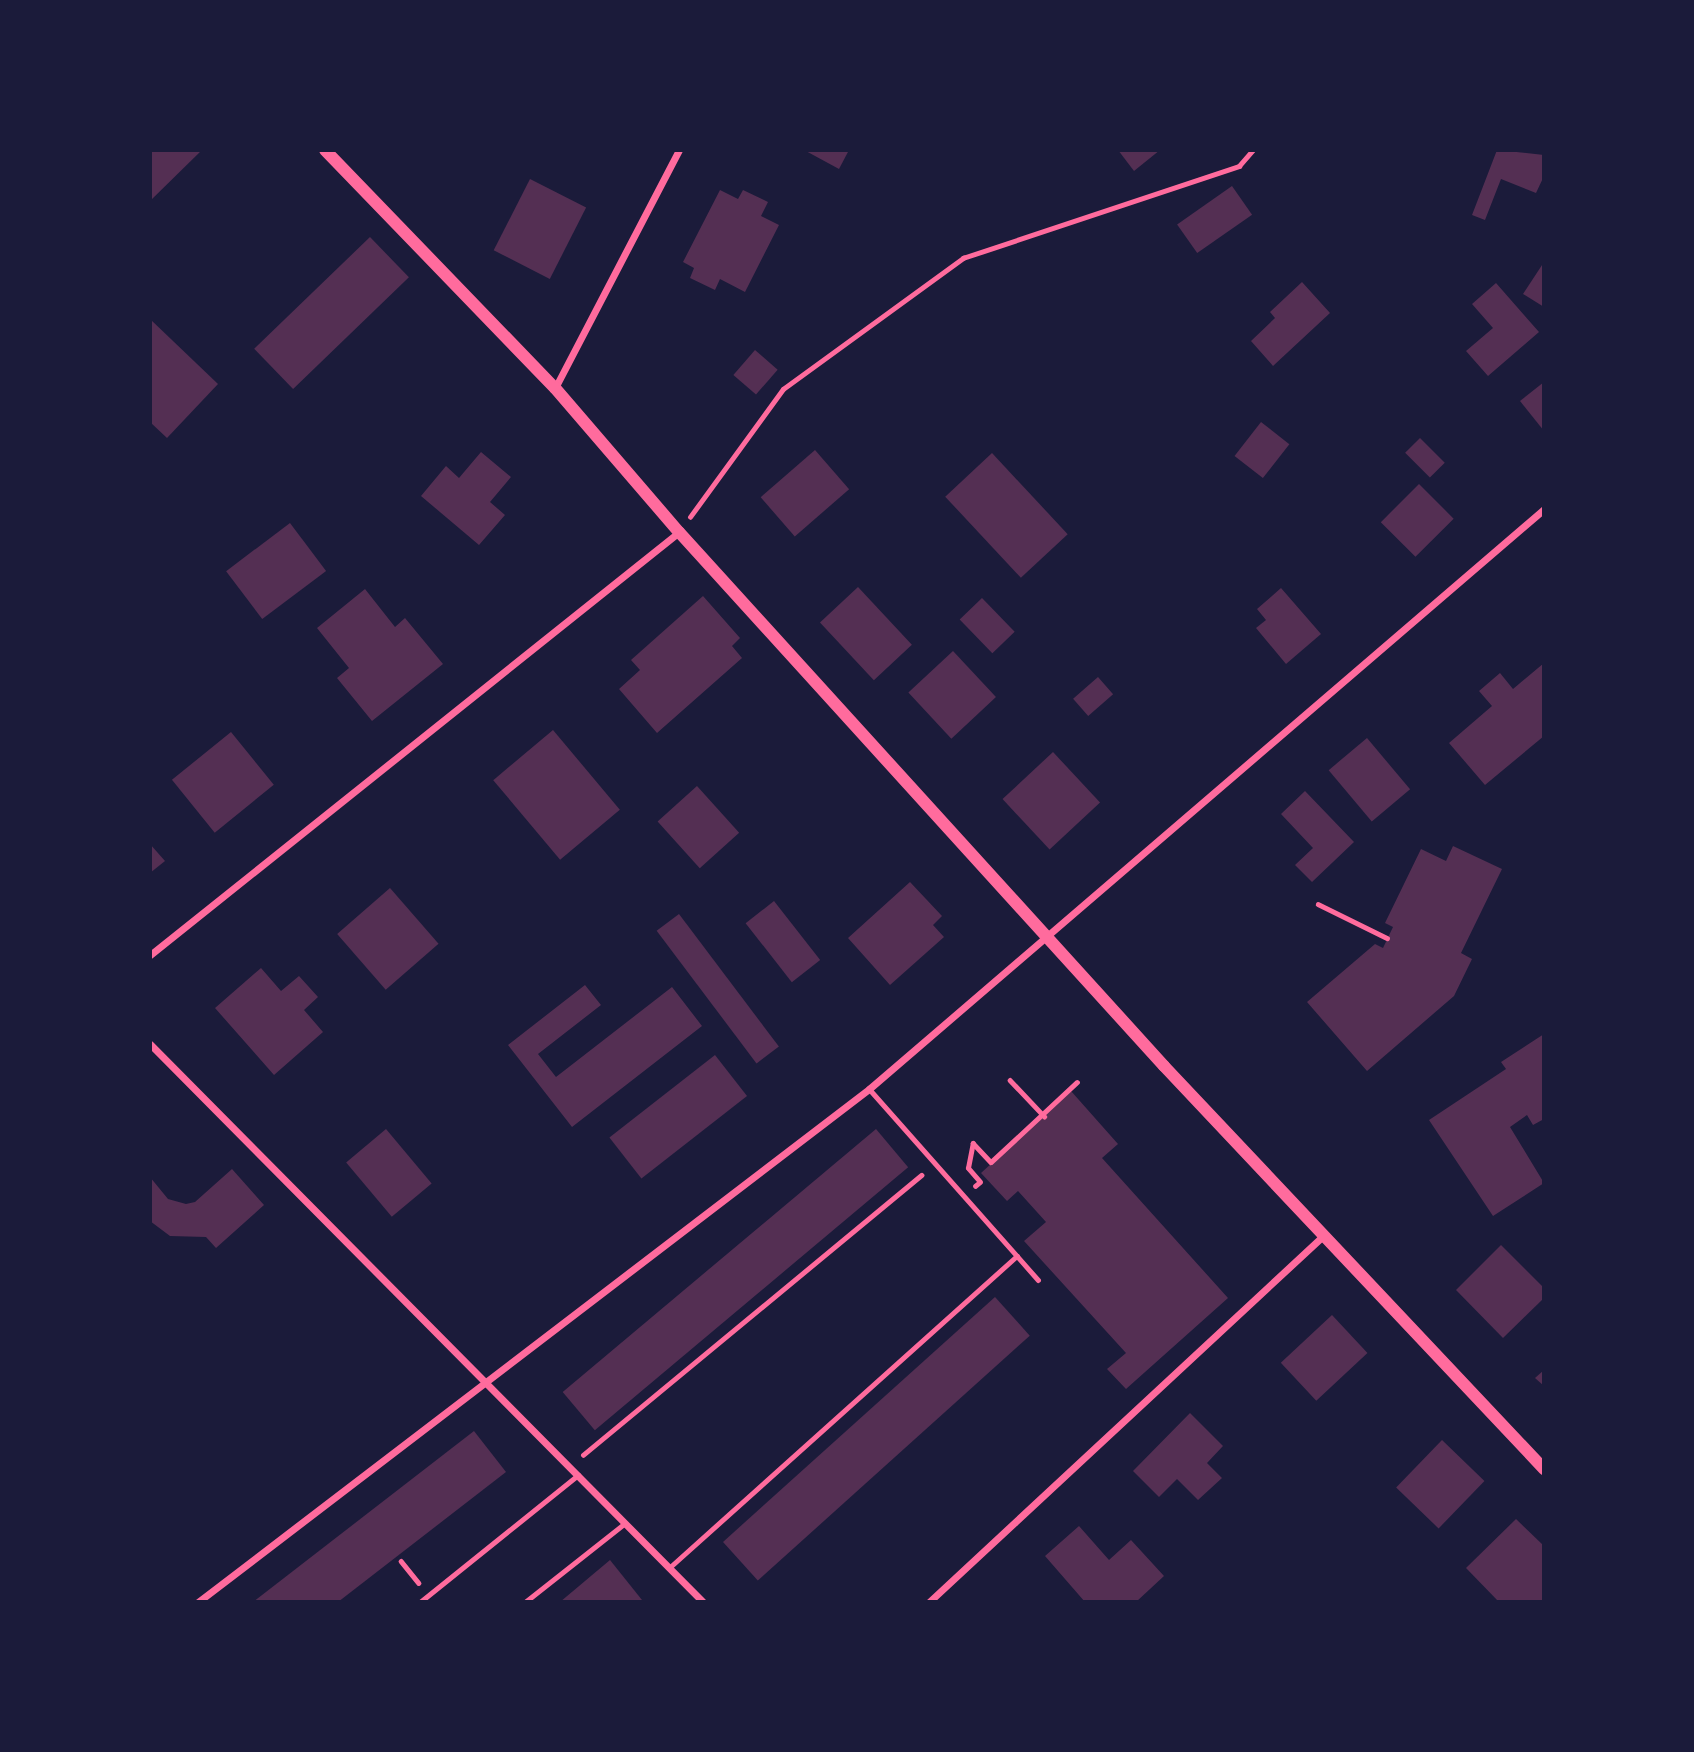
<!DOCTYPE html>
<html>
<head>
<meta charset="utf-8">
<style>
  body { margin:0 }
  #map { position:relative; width:1694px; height:1752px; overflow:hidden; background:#1b1b3a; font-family:Signika,sans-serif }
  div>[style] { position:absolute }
  .building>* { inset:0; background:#542f53; transform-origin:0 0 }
  .path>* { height:4.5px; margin:-2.25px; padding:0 2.25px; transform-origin:2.25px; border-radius:2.25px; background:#ff6b9d }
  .service>* { height:5px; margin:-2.5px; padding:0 2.5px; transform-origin:2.5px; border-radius:2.5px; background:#ff6b9d }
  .minor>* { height:7px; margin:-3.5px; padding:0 3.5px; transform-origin:3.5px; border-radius:3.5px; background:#ff6b9d }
  .tertiary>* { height:12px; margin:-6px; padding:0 6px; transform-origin:6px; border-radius:6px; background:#ff6b9d }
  span { translate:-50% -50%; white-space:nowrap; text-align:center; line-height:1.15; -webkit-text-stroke:7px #1b1b3a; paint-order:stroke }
  .frame { position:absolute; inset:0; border:152px solid #1b1b3a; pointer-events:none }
</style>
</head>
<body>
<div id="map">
  <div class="building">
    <i style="clip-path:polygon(150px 150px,202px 150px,150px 201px)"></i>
    <i style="clip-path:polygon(804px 150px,849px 150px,839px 169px)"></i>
    <i style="clip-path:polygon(1118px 150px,1160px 150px,1134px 171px)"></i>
    <i style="clip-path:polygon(1497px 150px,1544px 155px,1544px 176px,1536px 193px,1501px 179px,1485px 220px,1472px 215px)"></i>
    <i style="left:530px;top:179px;width:63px;height:80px;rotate:27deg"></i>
    <i style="left:1232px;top:186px;width:35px;height:67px;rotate:55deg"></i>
    <i style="clip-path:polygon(720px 190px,738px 199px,743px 190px,768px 202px,761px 216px,779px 225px,745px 292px,720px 279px,715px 290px,690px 278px,694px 268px,683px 262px)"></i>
    <i style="left:370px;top:237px;width:56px;height:161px;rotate:46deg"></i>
    <i style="clip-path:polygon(1544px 262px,1544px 307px,1523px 294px)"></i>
    <i style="clip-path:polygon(1302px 282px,1330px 313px,1273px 366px,1251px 341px,1275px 318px,1270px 312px)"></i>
    <i style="clip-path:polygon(1496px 283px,1539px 332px,1488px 376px,1466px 351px,1493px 328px,1472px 304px)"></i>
    <i style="clip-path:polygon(150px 319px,218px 384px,167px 438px,150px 422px)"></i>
    <i style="left:755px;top:350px;width:30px;height:33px;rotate:41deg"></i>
    <i style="clip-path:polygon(1544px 382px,1544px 431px,1520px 401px)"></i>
    <i style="left:1261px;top:422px;width:36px;height:43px;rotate:38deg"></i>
    <i style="left:1420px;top:438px;width:35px;height:21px;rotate:45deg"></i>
    <i style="left:815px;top:450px;width:52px;height:72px;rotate:49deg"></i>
    <i style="clip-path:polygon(481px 452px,511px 477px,490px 502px,505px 515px,479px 545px,421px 496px,446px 466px,459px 478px)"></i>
    <i style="left:992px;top:453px;width:111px;height:64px;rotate:47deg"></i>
    <i style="left:1419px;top:484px;width:49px;height:54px;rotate:45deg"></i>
    <i style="left:290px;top:523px;width:60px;height:80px;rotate:53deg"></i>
    <i style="left:858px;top:587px;width:79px;height:52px;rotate:47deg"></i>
    <i style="clip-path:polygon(1281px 588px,1321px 634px,1286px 664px,1256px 628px,1266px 620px,1257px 609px)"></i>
    <i style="clip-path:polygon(365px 589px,395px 627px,405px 618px,443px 664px,372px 721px,337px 678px,349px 668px,317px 628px)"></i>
    <i style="clip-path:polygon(703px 596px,740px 638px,732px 646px,742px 658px,657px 733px,619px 689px,640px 670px,631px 660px)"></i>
    <i style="left:982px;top:598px;width:47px;height:31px;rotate:46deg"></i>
    <i style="left:953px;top:651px;width:63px;height:61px;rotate:47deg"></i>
    <i style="clip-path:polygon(1544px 663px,1544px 736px,1485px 785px,1449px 743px,1492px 706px,1479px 691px,1500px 673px,1513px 689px)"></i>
    <i style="left:1098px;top:677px;width:23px;height:33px;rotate:49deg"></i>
    <i style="left:553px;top:730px;width:104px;height:78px;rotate:50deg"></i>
    <i style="left:231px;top:732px;width:68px;height:76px;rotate:51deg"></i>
    <i style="left:1367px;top:738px;width:67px;height:50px;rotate:50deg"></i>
    <i style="left:1053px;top:752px;width:69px;height:69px;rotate:47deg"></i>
    <i style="left:697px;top:786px;width:63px;height:53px;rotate:48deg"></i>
    <i style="clip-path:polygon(1305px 791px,1354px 842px,1312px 882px,1295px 865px,1313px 848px,1281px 814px)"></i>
    <i style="clip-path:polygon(150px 844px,165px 861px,150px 873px)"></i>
    <i style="clip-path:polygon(1453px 846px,1502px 869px,1461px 953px,1472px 959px,1454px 996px,1367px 1071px,1307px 1002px,1375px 944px,1383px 948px,1393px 927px,1385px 923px,1421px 849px,1446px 861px)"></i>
    <i style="clip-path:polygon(910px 882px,942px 916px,933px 925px,944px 937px,890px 985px,848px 938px)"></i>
    <i style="left:390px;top:888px;width:74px;height:70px;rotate:49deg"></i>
    <i style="left:774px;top:901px;width:75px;height:36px;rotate:52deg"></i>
    <i style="left:679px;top:914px;width:166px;height:28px;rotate:53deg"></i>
    <i style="clip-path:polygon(261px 968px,281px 991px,299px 976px,318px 997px,304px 1010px,323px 1032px,274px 1075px,215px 1008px)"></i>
    <i style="clip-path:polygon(585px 985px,601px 1005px,538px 1054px,556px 1077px,672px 987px,702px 1026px,572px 1127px,508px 1045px)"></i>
    <i style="clip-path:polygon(1544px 1034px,1544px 1119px,1533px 1125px,1527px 1115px,1510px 1127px,1544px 1183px,1493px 1216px,1429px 1120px,1506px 1069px,1501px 1062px)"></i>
    <i style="left:715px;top:1055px;width:52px;height:134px;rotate:52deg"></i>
    <i style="clip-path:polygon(1071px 1091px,1118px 1144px,1102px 1158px,1228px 1298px,1126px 1389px,1107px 1369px,1126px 1353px,1024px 1241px,1046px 1222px,1018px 1191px,1007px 1201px,981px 1173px)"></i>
    <i style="left:386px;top:1129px;width:71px;height:52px;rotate:50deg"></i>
    <i style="left:876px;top:1129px;width:50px;height:409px;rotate:50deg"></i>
    <i style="clip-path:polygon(232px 1169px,264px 1205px,216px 1248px,206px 1237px,170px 1236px,150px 1221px,150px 1177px,168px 1199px,186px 1204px,195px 1202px)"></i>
    <i style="clip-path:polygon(1501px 1245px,1544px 1288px,1544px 1298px,1503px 1338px,1456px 1290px)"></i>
    <i style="left:995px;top:1297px;width:52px;height:366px;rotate:48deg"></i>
    <i style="left:1332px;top:1315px;width:52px;height:70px;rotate:47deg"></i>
    <i style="clip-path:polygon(1544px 1370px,1544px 1386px,1535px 1378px)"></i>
    <i style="clip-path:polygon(1190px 1413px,1223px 1446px,1207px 1463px,1222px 1478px,1198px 1500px,1177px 1479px,1159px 1497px,1133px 1471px)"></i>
    <i style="clip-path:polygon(474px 1431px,506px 1472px,338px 1602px,253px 1602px)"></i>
    <i style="left:1442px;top:1440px;width:59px;height:66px;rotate:44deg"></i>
    <i style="clip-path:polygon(1516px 1519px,1544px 1546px,1544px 1602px,1499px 1602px,1466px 1568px)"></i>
    <i style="clip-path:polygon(1079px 1526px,1109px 1560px,1131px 1540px,1164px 1576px,1136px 1602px,1085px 1602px,1045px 1556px)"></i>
    <i style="clip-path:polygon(610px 1560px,642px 1600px,560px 1602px)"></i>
  </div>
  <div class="path">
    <i style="left:690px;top:517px;width:158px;rotate:-54deg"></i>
    <i style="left:783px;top:389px;width:223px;rotate:-36deg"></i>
    <i style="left:963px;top:258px;width:291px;rotate:-18.4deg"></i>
    <i style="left:1239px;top:166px;width:21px;rotate:-49deg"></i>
    <i style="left:1318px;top:904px;width:77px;rotate:26.2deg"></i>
    <i style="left:1010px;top:1080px;width:50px;rotate:46.6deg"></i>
    <i style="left:975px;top:1186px;width:6px;rotate:-39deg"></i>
    <i style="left:980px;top:1182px;width:18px;rotate:-131deg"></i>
    <i style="left:968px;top:1168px;width:25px;rotate:-79deg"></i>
    <i style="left:973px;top:1143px;width:26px;rotate:47deg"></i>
    <i style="left:991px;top:1162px;width:117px;rotate:-42.9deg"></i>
    <i style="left:583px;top:1455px;width:439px;rotate:-39.6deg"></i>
    <i style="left:401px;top:1561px;width:28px;rotate:51deg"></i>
  </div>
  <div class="service">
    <i style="left:869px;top:1089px;width:255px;rotate:48.5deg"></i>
    <i style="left:670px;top:1567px;width:466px;rotate:-41.9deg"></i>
    <i style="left:420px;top:1602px;width:203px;rotate:-38.8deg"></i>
    <i style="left:525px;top:1602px;width:127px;rotate:-38.3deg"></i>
  </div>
  <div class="minor">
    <i style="left:555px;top:388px;width:268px;rotate:-62.5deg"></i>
    <i style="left:150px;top:955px;width:677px;rotate:-38.65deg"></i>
    <i style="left:150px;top:1044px;width:786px;rotate:45.26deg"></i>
    <i style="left:198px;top:1602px;width:845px;rotate:-37.4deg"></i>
    <i style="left:869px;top:1089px;width:890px;rotate:-40.67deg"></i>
    <i style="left:929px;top:1602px;width:539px;rotate:-42.9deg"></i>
  </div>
  <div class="tertiary">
    <i style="left:325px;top:150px;width:331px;rotate:46deg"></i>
    <i style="left:555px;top:388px;width:190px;rotate:49.3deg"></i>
    <i style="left:679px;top:532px;width:721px;rotate:47.75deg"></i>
    <i style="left:1164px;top:1066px;width:554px;rotate:46.68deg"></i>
  </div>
  <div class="frame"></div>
</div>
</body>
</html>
